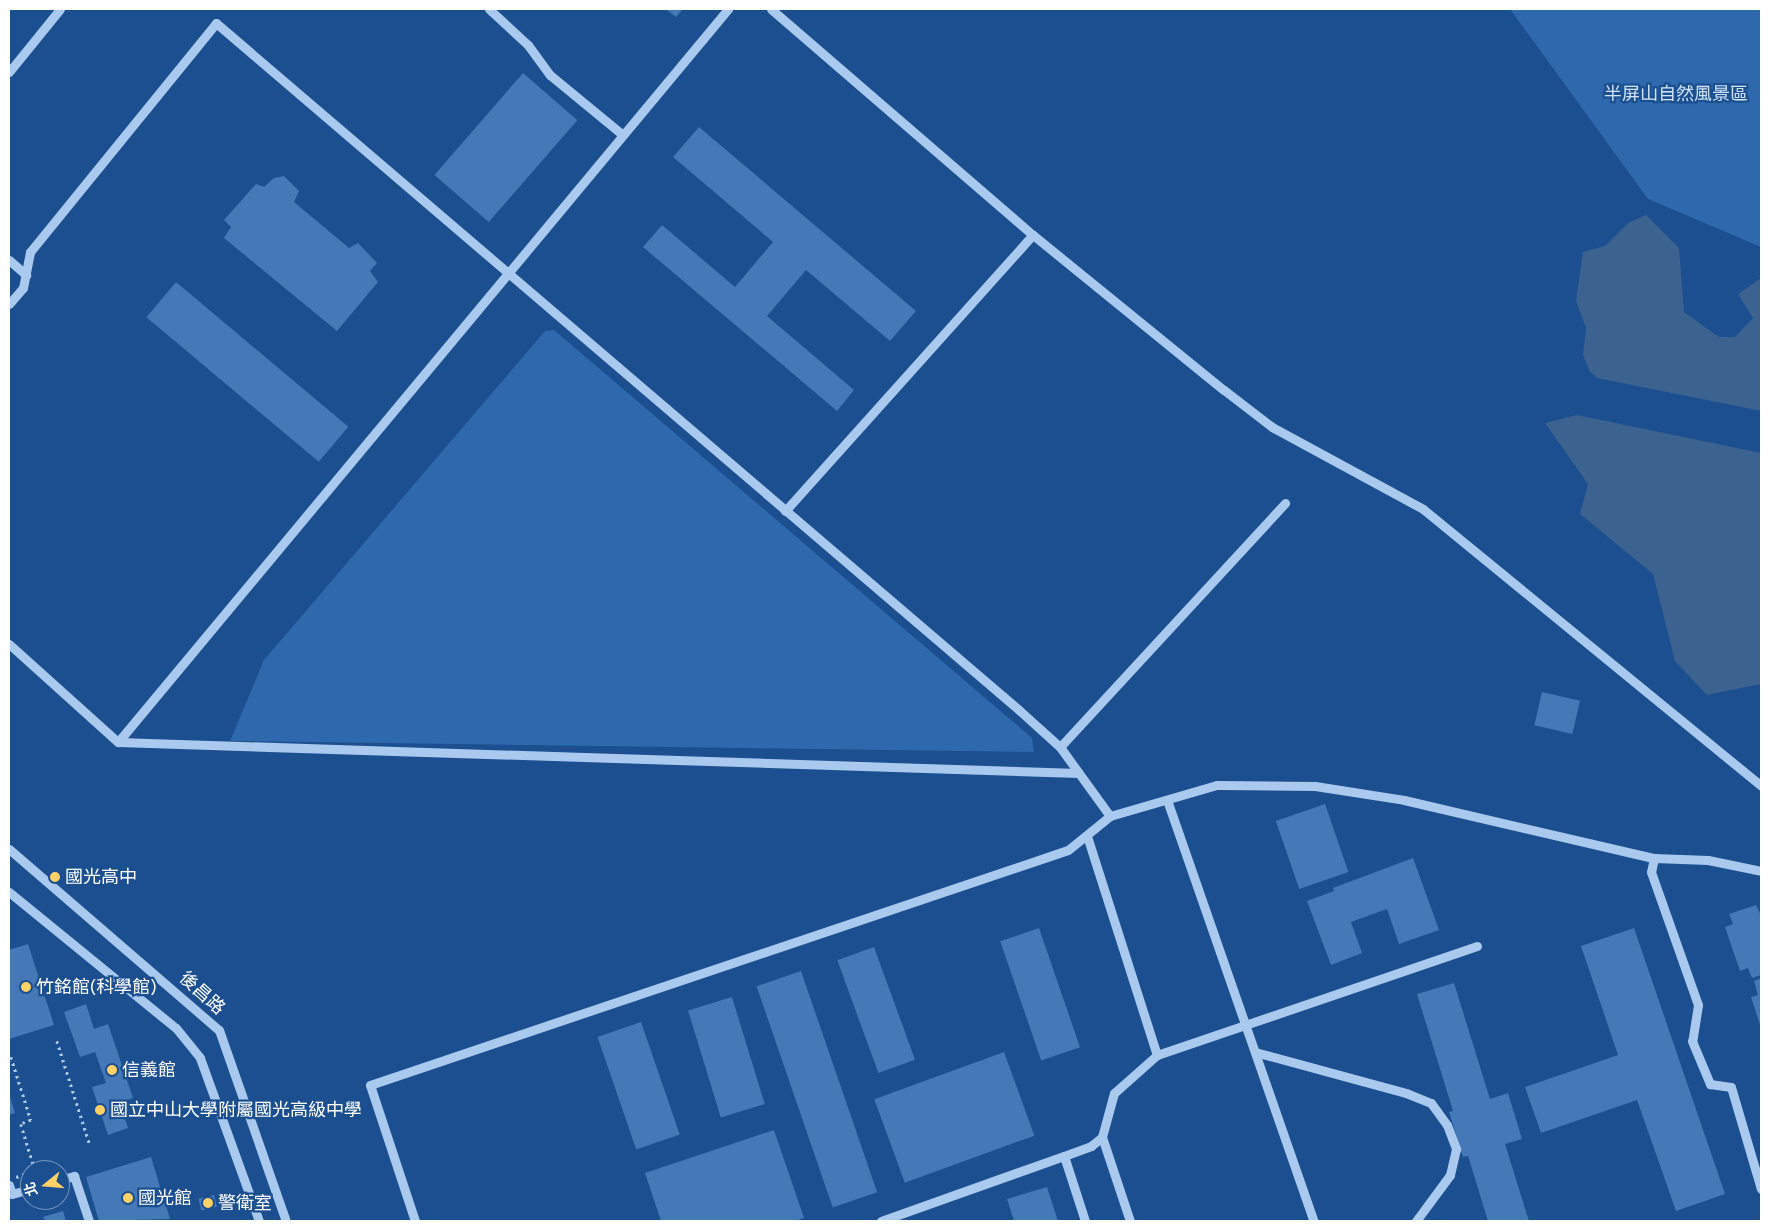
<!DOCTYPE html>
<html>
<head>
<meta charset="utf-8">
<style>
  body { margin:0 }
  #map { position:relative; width:1770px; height:1230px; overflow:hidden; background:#1b4f8f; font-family:Figtree,"Noto Sans TC",sans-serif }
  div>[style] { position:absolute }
  .green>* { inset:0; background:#2e69ad }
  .water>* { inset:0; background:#3c6290 }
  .building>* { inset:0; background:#4478b7; transform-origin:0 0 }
  .path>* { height:2.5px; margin-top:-1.25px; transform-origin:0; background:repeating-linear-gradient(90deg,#a9c9ee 0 2.5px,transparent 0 6.5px) }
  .minor>* { height:9px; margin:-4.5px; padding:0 4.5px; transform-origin:4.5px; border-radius:4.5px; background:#a9c9ee }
  .dots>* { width:14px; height:14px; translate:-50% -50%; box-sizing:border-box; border:2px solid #1b4f8f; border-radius:50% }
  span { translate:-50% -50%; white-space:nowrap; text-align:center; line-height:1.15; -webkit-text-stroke:4.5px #1b4f8f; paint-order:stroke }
  .park-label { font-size:18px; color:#cfe3fa }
  .poi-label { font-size:18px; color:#fff }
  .left { translate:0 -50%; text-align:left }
  .street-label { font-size:18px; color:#fff }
  .frame { position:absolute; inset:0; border:10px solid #fff; pointer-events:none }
  .north { position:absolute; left:20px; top:1160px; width:50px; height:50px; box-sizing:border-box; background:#1b4f8f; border:1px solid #7695bc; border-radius:50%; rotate:253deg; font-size:14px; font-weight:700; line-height:20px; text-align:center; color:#fff }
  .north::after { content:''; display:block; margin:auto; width:18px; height:22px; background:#ffd166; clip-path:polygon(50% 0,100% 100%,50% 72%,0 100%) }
</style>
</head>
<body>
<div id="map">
  <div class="green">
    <i style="clip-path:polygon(1510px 9px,1761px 9px,1761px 247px,1648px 199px)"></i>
    <i style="clip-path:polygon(554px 330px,1032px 738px,1034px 752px,230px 741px,264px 660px,545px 331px)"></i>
  </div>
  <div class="water">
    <i style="clip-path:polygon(1646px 215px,1679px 248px,1684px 312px,1719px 337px,1735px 337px,1753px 318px,1738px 294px,1761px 278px,1761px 411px,1597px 378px,1590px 372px,1583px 355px,1586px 328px,1576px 301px,1583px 252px,1605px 246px,1628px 223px)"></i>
    <i style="clip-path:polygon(1577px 415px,1761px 453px,1761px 684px,1707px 695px,1675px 661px,1653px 574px,1580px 514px,1588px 484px,1545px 423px)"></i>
  </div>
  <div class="building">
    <i style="clip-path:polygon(666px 9px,683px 9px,676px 17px)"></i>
    <i style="left:523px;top:73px;width:72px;height:135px;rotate:41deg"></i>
    <i style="clip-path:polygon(699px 127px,916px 311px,890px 341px,806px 270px,767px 316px,854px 390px,837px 411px,643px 247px,662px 225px,735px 287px,773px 242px,673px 157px)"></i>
    <i style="clip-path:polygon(284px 176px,299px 191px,294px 202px,349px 248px,358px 243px,377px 263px,370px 271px,378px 282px,337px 331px,224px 238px,231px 227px,224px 220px,256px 184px,264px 187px,274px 178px)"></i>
    <i style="left:176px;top:282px;width:225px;height:46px;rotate:40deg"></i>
    <i style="left:1542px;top:692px;width:39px;height:34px;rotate:13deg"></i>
    <i style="left:1325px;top:804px;width:72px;height:52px;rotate:71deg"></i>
    <i style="clip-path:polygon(1413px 858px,1439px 930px,1399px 944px,1387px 909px,1351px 922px,1362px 953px,1331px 965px,1307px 901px,1334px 891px,1333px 888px)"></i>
    <i style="clip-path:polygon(1756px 905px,1761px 915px,1761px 975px,1752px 978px,1748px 968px,1740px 971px,1725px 927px,1733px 924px,1729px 914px)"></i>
    <i style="left:1039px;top:928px;width:126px;height:41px;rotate:71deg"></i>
    <i style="clip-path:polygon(1634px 928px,1725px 1194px,1676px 1211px,1637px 1100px,1541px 1133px,1525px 1087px,1618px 1055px,1581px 946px)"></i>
    <i style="clip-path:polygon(28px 944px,54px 1025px,9px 1039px,9px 950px)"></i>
    <i style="left:874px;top:947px;width:120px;height:39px;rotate:70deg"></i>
    <i style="left:801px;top:971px;width:234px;height:47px;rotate:71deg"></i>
    <i style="clip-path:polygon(1761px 978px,1761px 1028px,1751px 997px,1758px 995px,1754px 981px)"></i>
    <i style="clip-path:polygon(1454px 983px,1490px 1099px,1508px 1093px,1522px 1139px,1505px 1144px,1529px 1221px,1488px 1221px,1468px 1156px,1463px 1157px,1449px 1112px,1453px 1111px,1417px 994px)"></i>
    <i style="left:732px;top:997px;width:112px;height:46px;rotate:73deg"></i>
    <i style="clip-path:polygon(86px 1004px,94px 1029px,108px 1024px,133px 1098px,120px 1103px,128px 1128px,108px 1135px,92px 1087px,106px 1083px,95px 1052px,80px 1057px,64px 1012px)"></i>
    <i style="left:641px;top:1022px;width:119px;height:46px;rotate:71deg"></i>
    <i style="left:1004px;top:1052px;width:89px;height:138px;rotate:70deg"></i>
    <i style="clip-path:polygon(9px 1094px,15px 1113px,9px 1115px)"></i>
    <i style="clip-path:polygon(774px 1130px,804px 1218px,795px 1221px,661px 1221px,645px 1173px)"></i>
    <i style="clip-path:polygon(151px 1157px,170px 1219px,99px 1221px,86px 1177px)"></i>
    <i style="clip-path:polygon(1047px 1187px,1058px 1221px,1014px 1221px,1007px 1199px)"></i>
    <i style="left:214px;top:1195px;width:12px;height:16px;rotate:76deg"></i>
    <i style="clip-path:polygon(63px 1211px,66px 1221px,45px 1221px,43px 1217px)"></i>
  </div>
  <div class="path">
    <i style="left:57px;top:1041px;width:109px;rotate:72.4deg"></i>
    <i style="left:11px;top:1057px;width:66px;rotate:72.4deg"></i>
    <i style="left:31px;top:1120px;width:11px;rotate:158deg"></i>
    <i style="left:21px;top:1124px;width:48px;rotate:73.1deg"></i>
    <i style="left:16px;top:1177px;width:15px;rotate:-20deg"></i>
  </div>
  <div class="minor">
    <i style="left:489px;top:9px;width:53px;rotate:42.7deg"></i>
    <i style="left:528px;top:45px;width:37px;rotate:54deg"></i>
    <i style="left:550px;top:75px;width:94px;rotate:39.4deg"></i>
    <i style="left:771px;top:9px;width:346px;rotate:40.8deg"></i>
    <i style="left:1033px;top:235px;width:246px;rotate:39.1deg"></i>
    <i style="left:1224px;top:390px;width:61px;rotate:37.6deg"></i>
    <i style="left:1272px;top:427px;width:172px;rotate:28.5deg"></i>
    <i style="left:1423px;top:509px;width:437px;rotate:39.3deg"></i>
    <i style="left:9px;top:72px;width:81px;rotate:-51deg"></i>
    <i style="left:9px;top:260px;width:23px;rotate:41deg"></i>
    <i style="left:9px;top:304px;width:21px;rotate:-49deg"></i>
    <i style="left:23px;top:288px;width:37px;rotate:-79deg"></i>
    <i style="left:30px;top:252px;width:295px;rotate:-50.9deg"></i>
    <i style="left:216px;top:23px;width:1057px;rotate:40.55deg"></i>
    <i style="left:1019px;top:710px;width:55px;rotate:42.1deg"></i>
    <i style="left:1060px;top:747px;width:85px;rotate:54.1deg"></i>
    <i style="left:785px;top:511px;width:371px;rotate:-48.1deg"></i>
    <i style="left:9px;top:644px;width:147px;rotate:42deg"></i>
    <i style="left:118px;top:742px;width:961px;rotate:1.85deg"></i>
    <i style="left:118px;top:742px;width:954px;rotate:-50.23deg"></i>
    <i style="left:1060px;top:747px;width:332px;rotate:-47.3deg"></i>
    <i style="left:1167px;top:800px;width:446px;rotate:70.8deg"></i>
    <i style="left:1087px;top:836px;width:230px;rotate:72.3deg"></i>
    <i style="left:1157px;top:1055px;width:57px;rotate:138.5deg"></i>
    <i style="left:1114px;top:1093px;width:46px;rotate:105.3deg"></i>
    <i style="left:1102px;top:1137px;width:89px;rotate:71.6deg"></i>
    <i style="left:9px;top:849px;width:277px;rotate:40.8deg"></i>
    <i style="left:219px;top:1030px;width:202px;rotate:70.7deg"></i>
    <i style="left:1654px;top:858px;width:14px;rotate:102deg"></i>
    <i style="left:1651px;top:872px;width:141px;rotate:70.5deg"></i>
    <i style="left:1698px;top:1005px;width:36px;rotate:99deg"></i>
    <i style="left:1692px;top:1041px;width:47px;rotate:67.3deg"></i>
    <i style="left:1710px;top:1084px;width:21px;rotate:8deg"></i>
    <i style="left:1731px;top:1087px;width:106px;rotate:73.6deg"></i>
    <i style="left:9px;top:892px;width:215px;rotate:39.2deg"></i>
    <i style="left:176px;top:1028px;width:38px;rotate:51deg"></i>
    <i style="left:200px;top:1058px;width:173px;rotate:70.1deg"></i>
    <i style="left:1255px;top:1052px;width:156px;rotate:15.2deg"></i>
    <i style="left:1406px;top:1093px;width:27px;rotate:22deg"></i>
    <i style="left:1431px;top:1103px;width:27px;rotate:54deg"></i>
    <i style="left:1447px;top:1125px;width:26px;rotate:69deg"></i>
    <i style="left:1456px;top:1149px;width:27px;rotate:103deg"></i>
    <i style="left:1450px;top:1175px;width:57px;rotate:126.5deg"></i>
    <i style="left:1157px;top:1055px;width:338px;rotate:-18.8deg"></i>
    <i style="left:1064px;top:1156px;width:29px;rotate:-20deg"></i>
    <i style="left:1091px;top:1146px;width:14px;rotate:-39deg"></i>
    <i style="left:60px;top:1180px;width:15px;rotate:-16deg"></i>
    <i style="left:74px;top:1176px;width:47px;rotate:71.6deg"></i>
    <i style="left:9px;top:1185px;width:9px;rotate:72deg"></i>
    <i style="left:12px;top:1194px;width:19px;rotate:-16deg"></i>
    <i style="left:415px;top:1221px;width:143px;rotate:-108.3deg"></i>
    <i style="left:370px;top:1085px;width:736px;rotate:-18.61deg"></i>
    <i style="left:1068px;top:850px;width:54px;rotate:-39deg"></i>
    <i style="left:1110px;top:816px;width:111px;rotate:-16.2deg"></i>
    <i style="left:1217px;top:785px;width:98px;rotate:0.6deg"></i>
    <i style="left:1315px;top:786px;width:90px;rotate:8.9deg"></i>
    <i style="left:1404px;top:800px;width:257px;rotate:13.1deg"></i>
    <i style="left:1654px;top:858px;width:54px;rotate:2.1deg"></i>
    <i style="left:1708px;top:860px;width:54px;rotate:11.7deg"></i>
    <i style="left:881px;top:1221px;width:194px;rotate:-19.6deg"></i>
    <i style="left:1064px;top:1156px;width:68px;rotate:72.1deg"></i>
  </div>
  <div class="dots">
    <i style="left:55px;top:877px;background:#ffd166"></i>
    <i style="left:26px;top:987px;background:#ffd166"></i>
    <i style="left:112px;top:1070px;background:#ffd166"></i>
    <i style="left:100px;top:1110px;background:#ffd166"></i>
    <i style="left:128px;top:1198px;background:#ffd166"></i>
    <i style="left:208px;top:1203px;background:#ffd166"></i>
  </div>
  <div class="park-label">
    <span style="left:1676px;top:94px">半屏山自然風景區</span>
  </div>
  <div class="poi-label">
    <span class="left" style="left:65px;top:877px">國光高中</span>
    <span class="left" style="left:36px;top:987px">竹銘館(科學館)</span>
    <span class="left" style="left:122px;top:1070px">信義館</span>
    <span class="left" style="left:110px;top:1110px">國立中山大學附屬國光高級中學</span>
    <span class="left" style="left:138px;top:1198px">國光館</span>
    <span class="left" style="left:218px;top:1203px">警衛室</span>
  </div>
  <div class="street-label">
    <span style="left:202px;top:993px;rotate:42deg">後昌路</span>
  </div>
  <div class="frame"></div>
  <div class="north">北</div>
</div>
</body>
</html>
